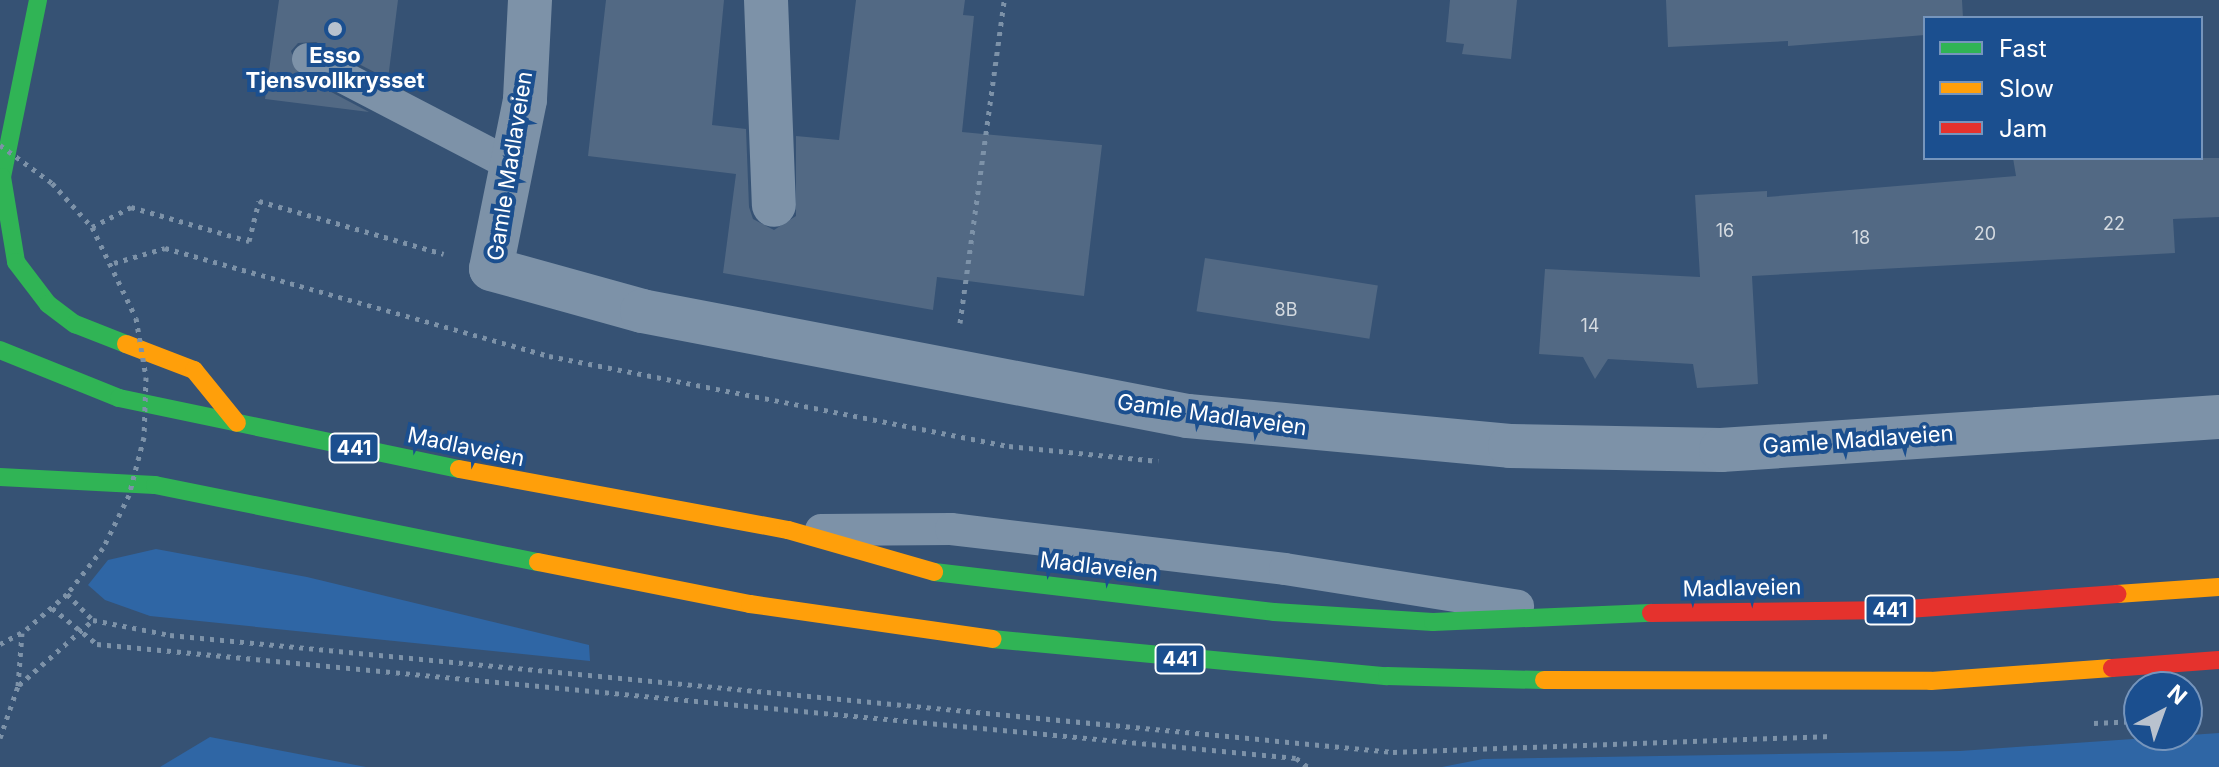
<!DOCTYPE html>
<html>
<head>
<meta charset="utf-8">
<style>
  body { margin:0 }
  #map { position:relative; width:2219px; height:767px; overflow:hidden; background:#365274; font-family:Inter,sans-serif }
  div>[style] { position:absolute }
  .green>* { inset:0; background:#2f66a5 }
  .building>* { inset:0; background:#526984; transform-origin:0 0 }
  .path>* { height:5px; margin-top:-2.5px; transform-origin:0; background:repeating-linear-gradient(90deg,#7d92a8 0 4px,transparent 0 10px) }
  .lane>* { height:32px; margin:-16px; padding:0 16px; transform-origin:16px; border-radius:16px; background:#7d92a8 }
  .street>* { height:44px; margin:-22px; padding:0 22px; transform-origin:22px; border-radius:22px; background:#7d92a8 }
  .fast>* { height:18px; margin:-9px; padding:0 9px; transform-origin:9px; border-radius:9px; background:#30b455 }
  .slow>* { height:18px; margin:-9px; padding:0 9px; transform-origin:9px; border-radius:9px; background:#ff9f0a }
  .jam>* { height:18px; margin:-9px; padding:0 9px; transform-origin:9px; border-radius:9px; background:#e5322d }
  .path-bridge>* { height:5px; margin-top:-2.5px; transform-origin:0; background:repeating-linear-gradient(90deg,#7d92a8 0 4px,transparent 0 10px) }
  .dots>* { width:22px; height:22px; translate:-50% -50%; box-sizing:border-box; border:4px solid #1b4f8f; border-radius:50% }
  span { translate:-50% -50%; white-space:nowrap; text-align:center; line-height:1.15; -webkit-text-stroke:8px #1b4f8f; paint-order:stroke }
  .number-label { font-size:18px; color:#d4dae0 }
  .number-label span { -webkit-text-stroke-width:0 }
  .shield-label span { padding:2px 6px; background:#1b4f8f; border:2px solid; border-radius:6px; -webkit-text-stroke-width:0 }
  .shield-label { font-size:20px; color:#fff; font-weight:700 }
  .poi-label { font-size:22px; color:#fff; font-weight:700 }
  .street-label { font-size:22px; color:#fff }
  .legend { position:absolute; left:1923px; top:16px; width:280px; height:144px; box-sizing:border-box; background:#1b4f8f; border:2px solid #7695bc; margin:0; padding:10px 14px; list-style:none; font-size:24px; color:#fff }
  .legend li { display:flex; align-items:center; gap:16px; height:40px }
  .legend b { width:40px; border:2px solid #7695bc }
  .north { position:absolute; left:2123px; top:671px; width:80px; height:80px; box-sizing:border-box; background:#1b4f8f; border:2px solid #7695bc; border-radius:50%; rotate:41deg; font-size:22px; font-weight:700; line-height:32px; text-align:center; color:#fff }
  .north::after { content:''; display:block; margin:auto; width:28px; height:36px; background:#b9c2ce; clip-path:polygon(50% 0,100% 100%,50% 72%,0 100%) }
</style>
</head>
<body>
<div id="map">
  <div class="green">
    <i style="clip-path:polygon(156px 549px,307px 577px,589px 645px,590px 661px,150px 616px,105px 600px,88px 585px,108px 560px)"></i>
    <i style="clip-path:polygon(2219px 733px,2219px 767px,1442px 767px,1483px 759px,1960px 751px)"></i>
    <i style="clip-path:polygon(210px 737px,366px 767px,160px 767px)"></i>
  </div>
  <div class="building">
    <i style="clip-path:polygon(279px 0,398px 0,388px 79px,316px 42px,298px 43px,291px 51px,299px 75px,369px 112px,265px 99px)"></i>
    <i style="clip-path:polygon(606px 0,724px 0,712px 125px,746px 129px,749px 207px,753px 219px,774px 230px,796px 216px,796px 136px,839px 140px,856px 0,965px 0,963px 15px,974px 16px,962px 132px,1102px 145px,1084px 296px,937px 277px,933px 310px,723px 273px,736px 174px,588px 156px)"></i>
    <i style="clip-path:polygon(1450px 0,1517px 0,1511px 59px,1462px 54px,1464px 44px,1446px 42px)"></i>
    <i style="clip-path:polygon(1666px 0,1962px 0,1963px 18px,1925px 18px,1925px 35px,1788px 46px,1788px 41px,1668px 47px)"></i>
    <i style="clip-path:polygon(2013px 158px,2219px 158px,2219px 217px,2173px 219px,2175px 253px,1752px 276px,1758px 384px,1697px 388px,1693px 364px,1608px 359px,1595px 379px,1583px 357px,1539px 354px,1545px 269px,1700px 277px,1695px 195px,1767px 191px,1767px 197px,2016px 176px)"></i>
    <i style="left:1205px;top:258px;width:175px;height:54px;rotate:9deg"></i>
  </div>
  <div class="path">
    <i style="left:92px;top:227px;width:44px;rotate:-27.1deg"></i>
    <i style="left:131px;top:207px;width:123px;rotate:16.1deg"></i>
    <i style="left:249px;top:241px;width:41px;rotate:-76deg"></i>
    <i style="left:259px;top:201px;width:192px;rotate:16deg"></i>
    <i style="left:114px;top:263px;width:53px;rotate:-16.4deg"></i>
    <i style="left:165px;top:248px;width:399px;rotate:15.7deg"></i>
    <i style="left:549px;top:356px;width:469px;rotate:11.1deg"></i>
    <i style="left:1009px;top:446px;width:150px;rotate:5.7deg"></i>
    <i style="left:960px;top:323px;width:326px;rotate:-82.2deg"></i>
    <i style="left:67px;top:594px;width:37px;rotate:45deg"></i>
    <i style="left:93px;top:620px;width:78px;rotate:11deg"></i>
    <i style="left:170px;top:635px;width:1229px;rotate:5.46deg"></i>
    <i style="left:1393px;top:752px;width:439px;rotate:-2.1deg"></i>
    <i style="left:52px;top:608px;width:58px;rotate:38.7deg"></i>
    <i style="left:97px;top:644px;width:1204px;rotate:5.43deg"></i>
    <i style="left:1296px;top:758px;width:15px;rotate:37deg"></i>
    <i style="left:0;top:644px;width:24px;rotate:-28deg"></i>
    <i style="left:19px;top:685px;width:98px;rotate:-41.3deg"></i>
    <i style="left:2187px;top:716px;width:19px;rotate:-3deg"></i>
    <i style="left:2094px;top:723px;width:45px;rotate:-2.5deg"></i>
    <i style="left:0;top:738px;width:55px;rotate:-70.9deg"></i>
    <i style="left:18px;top:686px;width:53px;rotate:-85.7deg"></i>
  </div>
  <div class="lane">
    <i style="left:308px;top:59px;width:230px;rotate:27.5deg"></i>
    <i style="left:821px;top:530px;width:130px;rotate:-0.4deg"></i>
    <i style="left:951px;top:529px;width:336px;rotate:6.8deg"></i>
    <i style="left:1285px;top:569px;width:236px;rotate:9deg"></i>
  </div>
  <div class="street">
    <i style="left:530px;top:0;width:100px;rotate:92.9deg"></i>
    <i style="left:525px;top:100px;width:172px;rotate:101.4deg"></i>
    <i style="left:491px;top:269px;width:157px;rotate:15.5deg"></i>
    <i style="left:642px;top:311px;width:556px;rotate:10.89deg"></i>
    <i style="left:1188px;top:416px;width:323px;rotate:5.3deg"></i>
    <i style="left:1510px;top:446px;width:211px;rotate:1.1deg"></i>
    <i style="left:1721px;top:450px;width:499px;rotate:-3.8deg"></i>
    <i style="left:766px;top:0;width:205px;rotate:87.8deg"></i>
  </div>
  <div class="fast">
    <i style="left:38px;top:0;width:181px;rotate:101.5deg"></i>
    <i style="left:2px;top:177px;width:86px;rotate:80.6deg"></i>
    <i style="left:16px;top:262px;width:53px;rotate:52.7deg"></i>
    <i style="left:48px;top:304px;width:34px;rotate:37deg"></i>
    <i style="left:75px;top:324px;width:55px;rotate:21.4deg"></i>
    <i style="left:0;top:350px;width:128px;rotate:22deg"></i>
    <i style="left:119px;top:398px;width:347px;rotate:11.8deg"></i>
    <i style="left:0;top:477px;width:155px;rotate:3deg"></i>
    <i style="left:155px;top:485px;width:391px;rotate:11.4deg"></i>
    <i style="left:934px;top:572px;width:342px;rotate:6.7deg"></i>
    <i style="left:1274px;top:612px;width:159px;rotate:3.6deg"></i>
    <i style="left:1433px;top:622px;width:218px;rotate:-2.4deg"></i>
    <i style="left:992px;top:639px;width:397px;rotate:5.4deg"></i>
    <i style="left:1387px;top:676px;width:157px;rotate:1.5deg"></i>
  </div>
  <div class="slow">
    <i style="left:126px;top:344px;width:73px;rotate:20.9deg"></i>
    <i style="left:194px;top:370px;width:68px;rotate:50.9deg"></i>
    <i style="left:459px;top:469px;width:335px;rotate:10.5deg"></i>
    <i style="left:788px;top:530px;width:152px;rotate:16deg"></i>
    <i style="left:538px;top:562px;width:216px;rotate:11.2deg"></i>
    <i style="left:750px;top:604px;width:245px;rotate:8.2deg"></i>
    <i style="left:2117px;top:594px;width:102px;rotate:-3.9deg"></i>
    <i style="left:1544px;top:680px;width:387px;rotate:0.1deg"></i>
    <i style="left:1931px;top:681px;width:181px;rotate:-4.1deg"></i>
  </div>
  <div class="jam">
    <i style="left:1651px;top:613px;width:243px;rotate:-0.7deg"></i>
    <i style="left:1894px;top:610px;width:224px;rotate:-4.1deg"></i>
    <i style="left:2112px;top:668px;width:107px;rotate:-4.3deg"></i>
  </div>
  <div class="path-bridge">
    <i style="left:0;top:145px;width:64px;rotate:36.2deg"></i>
    <i style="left:52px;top:183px;width:59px;rotate:47.7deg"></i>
    <i style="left:92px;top:227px;width:101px;rotate:64.2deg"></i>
    <i style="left:136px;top:318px;width:60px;rotate:80.4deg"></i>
    <i style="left:146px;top:377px;width:60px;rotate:91.9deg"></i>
    <i style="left:144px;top:437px;width:60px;rotate:104.5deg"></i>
    <i style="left:129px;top:495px;width:59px;rotate:116.1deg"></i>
    <i style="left:103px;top:548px;width:58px;rotate:128deg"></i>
    <i style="left:67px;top:594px;width:60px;rotate:139.1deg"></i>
  </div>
  <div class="dots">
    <i style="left:335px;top:29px;background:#b9c2ce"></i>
  </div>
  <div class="number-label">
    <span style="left:2114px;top:224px">22</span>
    <span style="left:1725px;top:231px">16</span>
    <span style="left:1985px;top:234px">20</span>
    <span style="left:1861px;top:238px">18</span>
    <span style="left:1286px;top:310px">8B</span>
    <span style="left:1590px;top:326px">14</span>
  </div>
  <div class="shield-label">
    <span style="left:354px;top:448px">441</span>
    <span style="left:1890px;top:610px">441</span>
    <span style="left:1180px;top:659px">441</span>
  </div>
  <div class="poi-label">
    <span style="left:335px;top:68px">Esso<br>Tjensvollkrysset</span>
  </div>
  <div class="street-label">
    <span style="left:510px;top:166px;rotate:-81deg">Gamle Madlaveien</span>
    <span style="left:1212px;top:415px;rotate:8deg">Gamle Madlaveien</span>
    <span style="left:1858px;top:440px;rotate:-4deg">Gamle Madlaveien</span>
    <span style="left:466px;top:447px;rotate:12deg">Madlaveien</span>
    <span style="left:1099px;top:567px;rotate:7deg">Madlaveien</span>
    <span style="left:1742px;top:588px;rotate:-1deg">Madlaveien</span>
  </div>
  <ul class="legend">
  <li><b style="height:10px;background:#30b455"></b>Fast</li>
  <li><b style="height:10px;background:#ff9f0a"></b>Slow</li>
  <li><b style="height:10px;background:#e5322d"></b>Jam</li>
  </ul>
  <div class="north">N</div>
</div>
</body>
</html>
